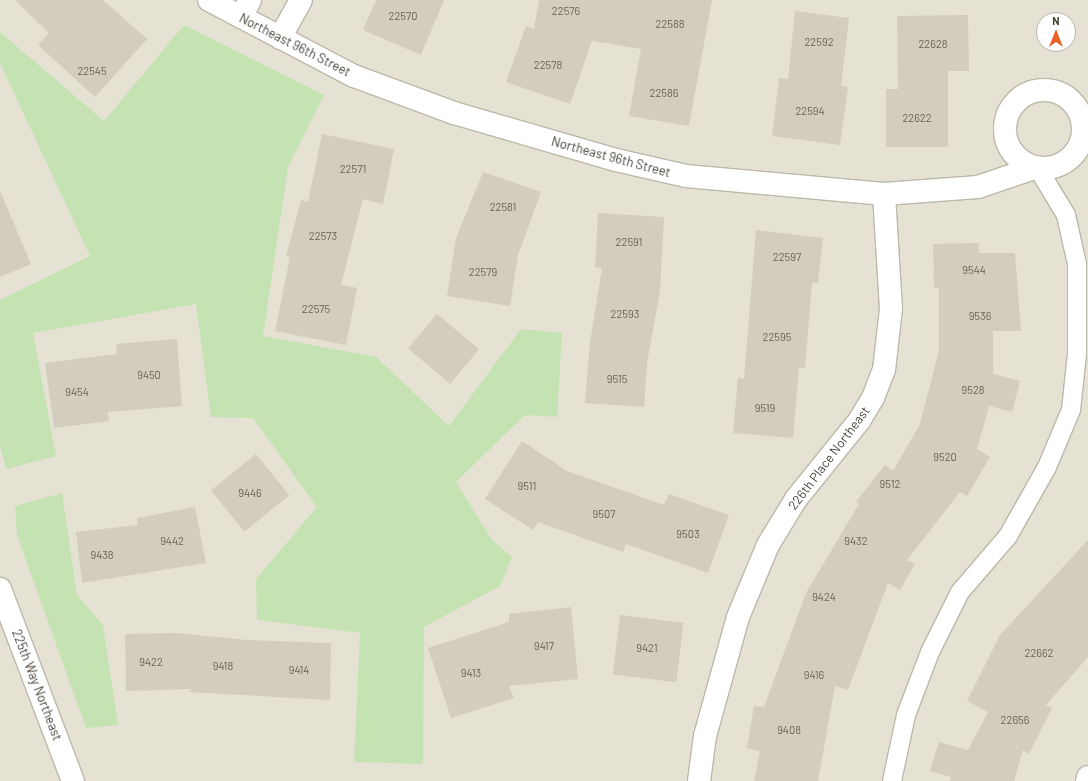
<!DOCTYPE html>
<html>
<head>
<meta charset="utf-8">
<style>
  body { margin:0 }
  #map { position:relative; width:1088px; height:781px; overflow:hidden; background:#f1f0e6; font-family:Barlow,sans-serif }
  div>[style] { position:absolute }
  .residential>* { inset:0; background:#e5e2d4 }
  .green>* { inset:0; background:#c5e3b2 }
  .building>* { inset:0; background:#d2cdbc; transform-origin:0 0 }
  .roads { filter:drop-shadow(1px 0 #bcb8a9) drop-shadow(-1px 0 #bcb8a9) drop-shadow(0 1px #bcb8a9) drop-shadow(0 -1px #bcb8a9) }
  .service>* { height:18px; margin:-9px; padding:0 9px; transform-origin:9px; border-radius:9px; background:#fff }
  .minor>* { height:22px; margin:-11px; padding:0 11px; transform-origin:11px; border-radius:11px; background:#fff }
  .minor>.ring { margin:-11px; padding:0; box-sizing:content-box; background:none; border:22px solid #fff; border-radius:50% }
  span { translate:-50% -50%; white-space:nowrap; text-align:center; line-height:1.15; -webkit-text-stroke:3.5px #fff; paint-order:stroke }
  .number-label { font-size:11px; color:#676358 }
  .number-label span { -webkit-text-stroke-width:0 }
  .street-label { font-size:13px; color:#434036 }
  .north { position:absolute; left:1036px; top:12px; width:40px; height:40px; box-sizing:border-box; background:#fff; border:1px solid #b4b3af; border-radius:50%; rotate:0deg; font-size:11px; font-weight:700; line-height:16px; text-align:center; color:#434036 }
  .north::after { content:''; display:block; margin:auto; width:14px; height:18px; background:#e86127; clip-path:polygon(50% 0,100% 100%,50% 72%,0 100%) }
</style>
</head>
<body>
<div id="map">
  <div class="residential">
    <i style="clip-path:polygon(evenodd,0 0,1088px 0,1088px 781px,0 781px,0 0,1044px 20px,1068px 20px,1068px 44px,1044px 44px,1044px 20px)"></i>
  </div>
  <div class="green">
    <i style="clip-path:polygon(184px 25px,324px 95px,288px 167px,263px 336px,376px 357px,449px 426px,521px 329px,562px 333px,557px 417px,525px 415px,456px 482px,492px 540px,512px 557px,500px 586px,424px 627px,423px 764px,354px 762px,360px 633px,257px 620px,256px 579px,317px 507px,253px 418px,211px 417px,196px 304px,33px 333px,56px 456px,6px 469px,0 446px,0 300px,90px 256px,0 63px,0 32px,104px 121px)"></i>
    <i style="clip-path:polygon(62px 493px,77px 595px,103px 625px,118px 725px,86px 728px,17px 535px,15px 506px)"></i>
  </div>
  <div class="building">
    <i style="clip-path:polygon(15px 0,103px 0,147px 39px,95px 97px,38px 45px,49px 33px)"></i>
    <i style="clip-path:polygon(376px 0,444px 0,421px 55px,363px 30px)"></i>
    <i style="clip-path:polygon(539px 0,712px 0,689px 126px,629px 116px,641px 49px,592px 41px,570px 104px,506px 82px,526px 26px,534px 29px)"></i>
    <i style="clip-path:polygon(795px 11px,849px 18px,841px 86px,848px 87px,840px 145px,772px 136px,779px 78px,788px 79px)"></i>
    <i style="clip-path:polygon(968px 15px,969px 71px,948px 71px,948px 147px,886px 147px,886px 89px,898px 89px,897px 16px)"></i>
    <i style="clip-path:polygon(322px 134px,394px 149px,383px 204px,363px 199px,341px 285px,357px 288px,346px 345px,275px 331px,290px 257px,286px 256px,301px 200px,308px 202px)"></i>
    <i style="clip-path:polygon(483px 172px,541px 192px,518px 255px,510px 306px,447px 296px,456px 238px)"></i>
    <i style="clip-path:polygon(0 191px,31px 264px,0 277px)"></i>
    <i style="clip-path:polygon(598px 213px,664px 217px,660px 291px,647px 363px,644px 407px,585px 403px,590px 342px,602px 268px,595px 267px)"></i>
    <i style="clip-path:polygon(756px 230px,823px 238px,818px 283px,812px 283px,805px 368px,799px 368px,793px 438px,733px 433px,738px 378px,744px 379px)"></i>
    <i style="clip-path:polygon(979px 243px,979px 253px,1015px 253px,1021px 331px,993px 331px,993px 374px,1020px 381px,1012px 412px,989px 406px,977px 449px,990px 457px,967px 496px,960px 492px,907px 560px,915px 564px,900px 590px,888px 583px,848px 690px,835px 686px,818px 781px,754px 781px,760px 751px,747px 748px,754px 706px,764px 707px,806px 593px,859px 504px,856px 502px,885px 465px,893px 471px,920px 424px,939px 350px,939px 288px,934px 288px,933px 244px)"></i>
    <i style="left:437px;top:314px;width:55px;height:45px;rotate:40deg"></i>
    <i style="clip-path:polygon(177px 339px,182px 406px,108px 412px,109px 421px,54px 428px,45px 363px,117px 354px,116px 344px)"></i>
    <i style="clip-path:polygon(522px 441px,567px 471px,664px 505px,669px 494px,729px 515px,708px 573px,626px 544px,623px 552px,538px 522px,533px 530px,485px 499px)"></i>
    <i style="left:256px;top:454px;width:53px;height:58px;rotate:51deg"></i>
    <i style="clip-path:polygon(195px 507px,206px 563px,82px 583px,76px 532px,138px 525px,137px 518px)"></i>
    <i style="clip-path:polygon(1088px 540px,1088px 657px,1046px 705px,1052px 708px,1029px 754px,1023px 750px,1014px 781px,950px 781px,951px 777px,930px 771px,939px 742px,968px 750px,988px 712px,967px 701px,1000px 635px)"></i>
    <i style="clip-path:polygon(571px 607px,578px 679px,509px 686px,514px 698px,451px 718px,428px 648px,509px 622px,509px 614px)"></i>
    <i style="left:620px;top:615px;width:64px;height:60px;rotate:7deg"></i>
    <i style="clip-path:polygon(176px 633px,247px 640px,331px 643px,330px 700px,190px 692px,191px 689px,126px 691px,125px 634px)"></i>
  </div>
  <div class="roads">
    <div class="service">
      <i style="left:892px;top:781px;width:67px;rotate:-78deg"></i>
      <i style="left:906px;top:715px;width:67px;rotate:-69.1deg"></i>
      <i style="left:930px;top:652px;width:67px;rotate:-63.4deg"></i>
      <i style="left:960px;top:592px;width:74px;rotate:-49.4deg"></i>
      <i style="left:1008px;top:536px;width:79px;rotate:-60.5deg"></i>
      <i style="left:1047px;top:467px;width:62px;rotate:-67.2deg"></i>
      <i style="left:1071px;top:410px;width:56px;rotate:-83.9deg"></i>
      <i style="left:1077px;top:354px;width:90px;rotate:-90deg"></i>
      <i style="left:1077px;top:264px;width:50px;rotate:-102.7deg"></i>
      <i style="left:1066px;top:215px;width:56px;rotate:-121.1deg"></i>
    </div>
    <div class="minor">
      <i style="left:209px;top:0;width:164px;rotate:27.7deg"></i>
      <i style="left:354px;top:76px;width:107px;rotate:20.3deg"></i>
      <i style="left:454px;top:113px;width:169px;rotate:16.2deg"></i>
      <i style="left:616px;top:160px;width:72px;rotate:12.9deg"></i>
      <i style="left:686px;top:176px;width:199px;rotate:5.2deg"></i>
      <i style="left:884px;top:194px;width:94px;rotate:-4.3deg"></i>
      <i style="left:978px;top:187px;width:62px;rotate:-18.7deg"></i>
      <i style="left:241px;top:17px;width:19px;rotate:-62deg"></i>
      <i style="left:280px;top:38px;width:43px;rotate:-61.1deg"></i>
      <i class="ring" style="left:1005px;top:90px;width:56px;height:56px"></i>
      <i style="left:0;top:589px;width:205px;rotate:69.2deg"></i>
      <i style="left:699px;top:781px;width:45px;rotate:-82.4deg"></i>
      <i style="left:705px;top:736px;width:123px;rotate:-74.5deg"></i>
      <i style="left:738px;top:617px;width:78px;rotate:-67.4deg"></i>
      <i style="left:768px;top:545px;width:54px;rotate:-58.7deg"></i>
      <i style="left:796px;top:499px;width:100px;rotate:-51.1deg"></i>
      <i style="left:859px;top:421px;width:27px;rotate:-59deg"></i>
      <i style="left:873px;top:398px;width:30px;rotate:-69deg"></i>
      <i style="left:884px;top:370px;width:61px;rotate:-83.5deg"></i>
      <i style="left:891px;top:309px;width:115px;rotate:-93.5deg"></i>
      <i style="left:1087px;top:781px;width:4px;rotate:-76deg"></i>
    </div>
  </div>
  <div class="number-label">
    <span style="left:566px;top:11px">22576</span>
    <span style="left:403px;top:16px">22570</span>
    <span style="left:670px;top:24px">22588</span>
    <span style="left:819px;top:42px">22592</span>
    <span style="left:933px;top:44px">22628</span>
    <span style="left:548px;top:65px">22578</span>
    <span style="left:92px;top:71px">22545</span>
    <span style="left:664px;top:93px">22586</span>
    <span style="left:810px;top:111px">22594</span>
    <span style="left:917px;top:118px">22622</span>
    <span style="left:353px;top:169px">22571</span>
    <span style="left:503px;top:207px">22581</span>
    <span style="left:323px;top:236px">22573</span>
    <span style="left:629px;top:242px">22591</span>
    <span style="left:787px;top:257px">22597</span>
    <span style="left:974px;top:270px">9544</span>
    <span style="left:483px;top:272px">22579</span>
    <span style="left:316px;top:309px">22575</span>
    <span style="left:625px;top:314px">22593</span>
    <span style="left:980px;top:316px">9536</span>
    <span style="left:777px;top:337px">22595</span>
    <span style="left:149px;top:375px">9450</span>
    <span style="left:617px;top:379px">9515</span>
    <span style="left:973px;top:390px">9528</span>
    <span style="left:77px;top:392px">9454</span>
    <span style="left:765px;top:408px">9519</span>
    <span style="left:945px;top:457px">9520</span>
    <span style="left:890px;top:484px">9512</span>
    <span style="left:527px;top:486px">9511</span>
    <span style="left:250px;top:493px">9446</span>
    <span style="left:604px;top:514px">9507</span>
    <span style="left:688px;top:534px">9503</span>
    <span style="left:172px;top:541px">9442</span>
    <span style="left:856px;top:541px">9432</span>
    <span style="left:102px;top:555px">9438</span>
    <span style="left:824px;top:597px">9424</span>
    <span style="left:544px;top:646px">9417</span>
    <span style="left:647px;top:648px">9421</span>
    <span style="left:1039px;top:653px">22662</span>
    <span style="left:151px;top:662px">9422</span>
    <span style="left:223px;top:666px">9418</span>
    <span style="left:299px;top:670px">9414</span>
    <span style="left:471px;top:673px">9413</span>
    <span style="left:814px;top:675px">9416</span>
    <span style="left:1015px;top:720px">22656</span>
    <span style="left:789px;top:730px">9408</span>
  </div>
  <div class="street-label">
    <span style="left:295px;top:45px;rotate:27deg">Northeast 96th Street</span>
    <span style="left:611px;top:157px;rotate:15deg">Northeast 96th Street</span>
    <span style="left:829px;top:458px;rotate:-53deg">226th Place Northeast</span>
    <span style="left:37px;top:685px;rotate:69deg">225th Way Northeast</span>
  </div>
  <div class="north">N</div>
</div>
</body>
</html>
